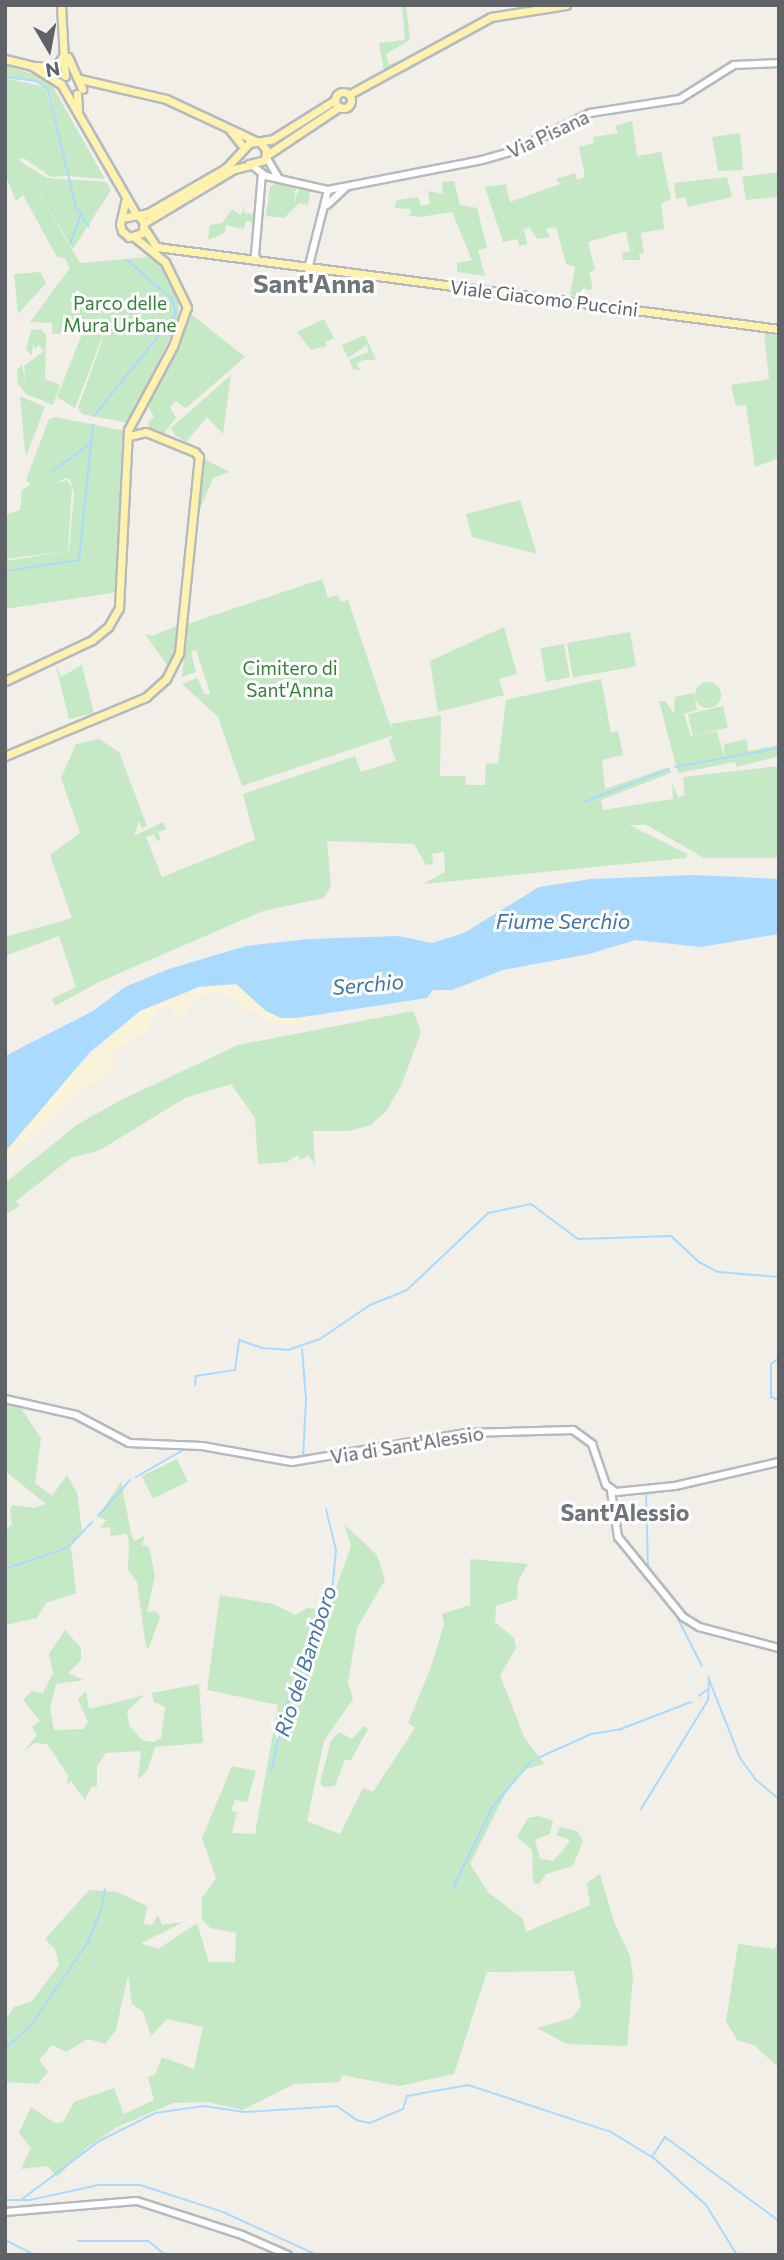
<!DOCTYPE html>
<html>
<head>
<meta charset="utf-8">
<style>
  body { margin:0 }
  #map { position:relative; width:784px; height:2260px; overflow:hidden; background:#f1efe8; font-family:Commissioner,sans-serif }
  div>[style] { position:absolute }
  .green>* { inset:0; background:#c5e8c5; transform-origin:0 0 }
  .round { border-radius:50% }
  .sand>* { inset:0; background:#fbf3d9 }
  .water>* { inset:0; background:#aadaff }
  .stream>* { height:2px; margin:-1px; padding:0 1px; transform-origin:1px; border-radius:1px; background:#aadaff }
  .roads { filter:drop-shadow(2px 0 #b6babf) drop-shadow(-2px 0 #b6babf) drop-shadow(0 2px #b6babf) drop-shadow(0 -2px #b6babf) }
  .secondary>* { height:6px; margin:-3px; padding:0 3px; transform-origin:3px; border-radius:3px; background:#fff }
  .primary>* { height:7px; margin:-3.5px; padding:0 3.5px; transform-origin:3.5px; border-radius:3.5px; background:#fff2af }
  .primary>.ring { margin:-3.5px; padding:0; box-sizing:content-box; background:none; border:7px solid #fff2af; border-radius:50% }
  span { translate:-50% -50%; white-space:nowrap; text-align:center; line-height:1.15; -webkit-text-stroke:6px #fff; paint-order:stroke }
  .street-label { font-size:19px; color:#5f6368 }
  .park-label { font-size:19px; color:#348238 }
  .water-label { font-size:21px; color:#4174aa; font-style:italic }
  .quarter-label { font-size:23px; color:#70757a; font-weight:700 }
  .district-label { font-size:26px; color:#70757a; font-weight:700 }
  .frame { position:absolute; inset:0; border:7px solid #5f6368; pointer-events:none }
  .north { position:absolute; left:14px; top:14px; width:70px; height:70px; -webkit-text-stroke:5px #fff; paint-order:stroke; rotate:170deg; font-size:19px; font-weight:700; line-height:28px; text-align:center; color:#5f6368 }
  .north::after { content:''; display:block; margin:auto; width:24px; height:32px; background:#5f6368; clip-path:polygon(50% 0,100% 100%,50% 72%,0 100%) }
</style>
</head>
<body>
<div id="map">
  <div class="green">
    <i style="clip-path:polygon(402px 5px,406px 5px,410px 40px,386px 54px,389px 65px,405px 58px,384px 72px,379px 43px,405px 40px)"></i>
    <i style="clip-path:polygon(5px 65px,49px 80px,105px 179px,69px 176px,48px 88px,36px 80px,5px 76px)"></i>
    <i style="clip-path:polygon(5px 78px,45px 87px,68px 176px,51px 177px,25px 159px,19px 158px,21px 162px,47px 178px,106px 182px,111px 190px,73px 249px,34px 185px,80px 263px,149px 257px,127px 254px,157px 257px,179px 298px,178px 321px,128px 423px,82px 414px,78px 408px,102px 341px,108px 341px,101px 340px,75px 408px,57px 397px,82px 334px,52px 334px,52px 323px,30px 322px,70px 268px,65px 258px,57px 257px,23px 195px,16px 201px,5px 174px)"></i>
    <i style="clip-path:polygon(632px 121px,637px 156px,661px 152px,671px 199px,661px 204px,664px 229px,641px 233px,644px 253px,639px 254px,640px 260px,623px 260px,622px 253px,630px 251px,626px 231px,588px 242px,595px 270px,589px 272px,593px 289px,582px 290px,581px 297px,570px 295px,575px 267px,566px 264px,556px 227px,546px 229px,550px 237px,537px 239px,530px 228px,524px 229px,527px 244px,519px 246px,517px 239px,503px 242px,485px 187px,506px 184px,510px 202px,560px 184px,556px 179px,575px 173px,577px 180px,585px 177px,579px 147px,594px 143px,593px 137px,618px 133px,615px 126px)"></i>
    <i style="clip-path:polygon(740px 133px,743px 170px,718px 171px,712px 137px)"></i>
    <i style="clip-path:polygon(779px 172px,779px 197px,746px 200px,742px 177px)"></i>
    <i style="clip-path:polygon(727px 177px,732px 197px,688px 207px,685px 197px,676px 199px,674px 183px)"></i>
    <i style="clip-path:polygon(454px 181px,460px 205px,477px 208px,487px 248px,478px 250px,485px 276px,457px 272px,457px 263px,472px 260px,452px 212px,420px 217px,410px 216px,411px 209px,394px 208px,397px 200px,418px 197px,421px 206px,430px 204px,428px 191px,443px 194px,442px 182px)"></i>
    <i style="clip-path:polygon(277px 182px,296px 187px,294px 202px,299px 189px,310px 191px,308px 205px,299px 203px,284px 218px,266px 216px,270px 187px)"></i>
    <i style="clip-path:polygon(245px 205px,244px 213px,255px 214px,253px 222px,246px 221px,244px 229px,226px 225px,225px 233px,208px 240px,210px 225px,222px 223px,232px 209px,241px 215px)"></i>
    <i style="clip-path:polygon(40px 272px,46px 283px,18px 314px,14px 274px)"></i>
    <i style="clip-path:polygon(191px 314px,245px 357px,186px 408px,176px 401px,170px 407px,176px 418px,162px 435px,150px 429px,148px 423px,154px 417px,148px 406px)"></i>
    <i style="clip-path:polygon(324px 319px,334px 338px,325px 342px,327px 346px,311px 350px,297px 332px)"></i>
    <i style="clip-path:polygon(31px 330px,41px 329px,46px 335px,45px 379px,60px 385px,53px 405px,26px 394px,18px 384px,17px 370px,22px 365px,26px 386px,24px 366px,44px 351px,39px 345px,35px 349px,33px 343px,32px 356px,26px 349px)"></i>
    <i style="clip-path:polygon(764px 332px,779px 337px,779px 458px,755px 467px,746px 405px,736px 406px,731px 385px,769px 379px)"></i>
    <i style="clip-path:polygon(365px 335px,376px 360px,364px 360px,357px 363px,360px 370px,353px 369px,349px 360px,368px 352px,367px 345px,348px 358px,342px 345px)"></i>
    <i style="clip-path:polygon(231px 375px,223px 434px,207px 417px,186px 442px,175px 435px,171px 428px)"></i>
    <i style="clip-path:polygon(20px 396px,45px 407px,27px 454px,25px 452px)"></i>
    <i style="clip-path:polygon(56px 417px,126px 431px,118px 592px,5px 609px,5px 561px,69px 551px,74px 493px,70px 479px,65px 478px,56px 484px,67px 480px,72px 487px,68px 551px,5px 559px,5px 515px,20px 510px,22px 490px,31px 485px,26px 480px,49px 419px)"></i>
    <i style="clip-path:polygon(201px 457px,229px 472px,213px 478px,198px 514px)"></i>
    <i style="clip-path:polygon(520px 500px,537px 554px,472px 537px,466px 514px)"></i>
    <i style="clip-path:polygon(322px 579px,328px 598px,338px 595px,341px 602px,348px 600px,392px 731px,391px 724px,441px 715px,440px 776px,465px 776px,466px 785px,485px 785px,486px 763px,498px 764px,506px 700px,601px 679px,611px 733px,618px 731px,623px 755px,602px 760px,605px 789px,669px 767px,671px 773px,601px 800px,603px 810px,673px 799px,672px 782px,678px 797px,685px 795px,683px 777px,779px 766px,779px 858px,704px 858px,647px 825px,629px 825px,687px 854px,686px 858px,423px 884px,445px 872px,444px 852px,432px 854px,433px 864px,426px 865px,414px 844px,327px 841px,331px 886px,324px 898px,263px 911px,99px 982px,55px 1006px,52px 999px,76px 987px,59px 936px,5px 956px,5px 937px,72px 918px,50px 855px,80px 833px,61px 778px,76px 744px,99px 739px,119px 752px,147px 826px,142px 828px,139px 821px,134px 836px,163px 822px,166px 829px,158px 832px,161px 840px,157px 841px,154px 834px,146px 837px,162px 877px,255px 840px,243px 794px,355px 756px,361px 772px,396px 761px,389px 741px,394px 735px,242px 786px,218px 717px,182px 684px,197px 678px,205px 695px,210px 693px,196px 650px,191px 652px,196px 672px,182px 677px,187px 624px)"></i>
    <i style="clip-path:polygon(181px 624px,178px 649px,169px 668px,145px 634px,152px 636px)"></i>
    <i style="clip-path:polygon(504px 627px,517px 674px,499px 679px,504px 695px,438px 712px,430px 661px)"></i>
    <i style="left:630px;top:632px;width:35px;height:64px;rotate:80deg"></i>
    <i style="left:564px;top:644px;width:34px;height:24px;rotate:80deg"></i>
    <i style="clip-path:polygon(55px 663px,61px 677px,82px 665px,94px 713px,69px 719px)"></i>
    <i class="round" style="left:695px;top:682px;width:26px;height:26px"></i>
    <i style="clip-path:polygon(694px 693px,697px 710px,684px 714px,691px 736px,717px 731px,724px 757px,724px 744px,747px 739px,748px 751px,779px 745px,779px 756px,737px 767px,735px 762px,678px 773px,659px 701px,665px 701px,674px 714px,675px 697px)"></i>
    <i style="left:723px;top:706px;width:22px;height:36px;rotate:77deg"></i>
    <i style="clip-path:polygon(413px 1011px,421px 1032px,401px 1086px,386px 1111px,371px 1125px,349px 1131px,313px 1131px,315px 1166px,309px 1155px,300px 1160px,298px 1155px,287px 1162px,258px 1164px,255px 1118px,231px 1084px,185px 1098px,100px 1150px,71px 1158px,16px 1201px,20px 1206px,5px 1215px,5px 1183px,78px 1124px,121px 1100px,238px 1045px)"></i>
    <i style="clip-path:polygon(5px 1402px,18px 1404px,41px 1438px,35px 1483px,52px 1496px,67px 1475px,77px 1493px,82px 1531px,71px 1546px,76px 1593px,46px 1603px,37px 1618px,5px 1625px,5px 1532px,12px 1524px,10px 1510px,12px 1505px,34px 1508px,46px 1504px,5px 1471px)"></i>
    <i style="left:177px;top:1459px;width:25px;height:39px;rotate:64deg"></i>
    <i style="clip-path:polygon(121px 1482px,132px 1537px,135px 1541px,145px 1535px,142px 1545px,149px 1547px,155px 1576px,147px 1612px,156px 1611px,160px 1617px,149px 1648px,146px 1647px,137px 1582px,128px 1570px,129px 1541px,126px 1534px,111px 1536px,110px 1527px,100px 1528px,106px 1520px,99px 1517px,101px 1512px)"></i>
    <i style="clip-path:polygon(344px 1524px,377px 1555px,385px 1580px,357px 1628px,348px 1683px,353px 1699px,324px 1741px,307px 1821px,340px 1834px,363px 1788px,373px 1792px,415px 1728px,408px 1723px,431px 1667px,444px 1624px,442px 1614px,470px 1605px,470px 1559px,528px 1564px,518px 1581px,517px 1599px,496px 1606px,495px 1622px,514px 1638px,516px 1648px,500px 1675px,524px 1737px,544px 1764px,526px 1769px,509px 1786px,470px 1864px,488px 1892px,523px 1919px,526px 1932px,590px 1905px,587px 1883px,600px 1874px,614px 1922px,630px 1956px,633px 1977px,627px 2046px,567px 2044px,537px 2028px,572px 2018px,581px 2006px,574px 1971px,487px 1972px,454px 2074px,399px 2086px,342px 2075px,340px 2082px,294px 2084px,243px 2110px,207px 2102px,173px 2103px,117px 2127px,87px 2147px,57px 2177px,48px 2166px,21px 2169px,31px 2148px,19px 2133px,31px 2107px,55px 2123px,63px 2122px,74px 2102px,114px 2088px,124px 2114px,154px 2100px,148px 2077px,155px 2075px,162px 2057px,194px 2069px,203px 2027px,167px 2019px,151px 2036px,143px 2012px,132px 2004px,128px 1975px,116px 2030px,105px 2044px,88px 2039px,66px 2052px,52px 2045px,39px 2060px,48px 2072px,38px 2084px,5px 2082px,5px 2021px,14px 2007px,32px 2001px,59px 1965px,55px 1949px,45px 1939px,89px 1890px,117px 1892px,147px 1906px,144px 1924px,152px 1925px,158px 1915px,162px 1925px,184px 1922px,141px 1943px,158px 1949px,197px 1923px,209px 1962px,235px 1962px,236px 1933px,210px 1928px,202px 1919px,202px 1898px,216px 1878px,202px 1838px,232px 1766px,256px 1771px,247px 1802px,235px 1800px,231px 1811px,237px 1812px,232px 1833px,255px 1834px,278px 1705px,207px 1690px,220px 1595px,273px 1604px,296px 1615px,307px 1608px,328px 1610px,351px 1546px)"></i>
    <i style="clip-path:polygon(65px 1630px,81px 1648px,81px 1660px,68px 1673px,84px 1680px,56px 1684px,50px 1709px,54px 1730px,83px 1729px,88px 1722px,78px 1699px,86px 1691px,89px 1709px,145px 1695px,127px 1711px,129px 1725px,142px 1740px,154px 1742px,161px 1738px,165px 1707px,154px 1702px,152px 1693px,199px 1684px,203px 1743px,155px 1747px,148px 1769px,138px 1780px,141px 1751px,106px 1753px,97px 1766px,97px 1786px,91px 1787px,85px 1800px,71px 1781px,67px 1784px,68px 1775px,47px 1744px,35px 1743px,23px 1752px,37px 1735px,32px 1727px,40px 1721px,23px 1700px,32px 1691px,43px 1693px,53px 1673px,49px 1654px)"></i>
    <i style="clip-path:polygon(364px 1726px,368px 1729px,351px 1760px,345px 1760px,335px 1786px,323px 1787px,320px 1782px,331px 1741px,339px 1732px,352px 1739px)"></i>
    <i style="clip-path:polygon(539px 1816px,553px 1821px,550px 1834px,535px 1840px,540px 1859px,553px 1861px,563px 1850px,570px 1840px,556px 1835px,560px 1827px,577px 1831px,583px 1841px,573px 1866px,546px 1874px,539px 1884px,533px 1883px,532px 1850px,517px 1837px,528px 1818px)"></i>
    <i style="clip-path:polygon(779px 1942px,779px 2068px,754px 2045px,737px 2040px,726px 2021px,738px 1944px,774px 1949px)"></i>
  </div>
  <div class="sand">
    <i style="clip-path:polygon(236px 984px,266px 1011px,320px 1013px,299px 1024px,274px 1024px,218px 991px,194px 999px,185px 1016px,172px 1014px,174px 1005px,160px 1008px,150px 1020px,148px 1031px,114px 1051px,109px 1061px,116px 1061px,118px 1067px,80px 1091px,5px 1162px,5px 1152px,59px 1085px,140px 1011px,199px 987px)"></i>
  </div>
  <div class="water">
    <i style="clip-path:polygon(694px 875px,779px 879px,779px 934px,701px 947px,636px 940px,589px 954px,503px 970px,452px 990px,433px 990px,427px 998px,296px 1018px,281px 1018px,266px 1011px,236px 984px,199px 987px,140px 1011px,90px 1052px,5px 1152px,5px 1056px,93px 1011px,125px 987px,169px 969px,246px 946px,309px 939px,398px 936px,432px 943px,464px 933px,539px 887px,591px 879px)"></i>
  </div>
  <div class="stream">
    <i style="left:5px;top:77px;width:31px;rotate:7deg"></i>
    <i style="left:36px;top:81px;width:13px;rotate:32deg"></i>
    <i style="left:47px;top:88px;width:122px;rotate:76.3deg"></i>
    <i style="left:76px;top:207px;width:23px;rotate:56deg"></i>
    <i style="left:70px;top:244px;width:30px;rotate:-70deg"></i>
    <i style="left:94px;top:416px;width:131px;rotate:-51.2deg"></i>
    <i style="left:176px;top:314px;width:16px;rotate:-105deg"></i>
    <i style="left:172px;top:299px;width:60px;rotate:-139.1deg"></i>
    <i style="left:52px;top:471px;width:45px;rotate:-35.1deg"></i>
    <i style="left:5px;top:571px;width:75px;rotate:-8.5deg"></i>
    <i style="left:79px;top:560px;width:136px;rotate:-84.1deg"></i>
    <i style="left:675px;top:767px;width:106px;rotate:-10.4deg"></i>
    <i style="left:584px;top:802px;width:91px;rotate:-21.2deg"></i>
    <i style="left:302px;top:1349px;width:50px;rotate:85.4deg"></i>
    <i style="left:306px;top:1399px;width:60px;rotate:92.9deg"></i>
    <i style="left:779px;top:1358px;width:10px;rotate:143deg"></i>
    <i style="left:771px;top:1364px;width:33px;rotate:90deg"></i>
    <i style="left:771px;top:1397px;width:9px;rotate:21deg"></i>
    <i style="left:195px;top:1385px;width:9px;rotate:-84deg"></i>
    <i style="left:196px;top:1376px;width:39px;rotate:-9deg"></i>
    <i style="left:235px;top:1370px;width:30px;rotate:-82deg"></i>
    <i style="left:239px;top:1340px;width:24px;rotate:19deg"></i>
    <i style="left:262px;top:1348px;width:26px;rotate:4deg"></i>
    <i style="left:288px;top:1350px;width:34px;rotate:-19deg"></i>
    <i style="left:320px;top:1339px;width:60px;rotate:-34.2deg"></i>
    <i style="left:370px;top:1305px;width:40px;rotate:-22deg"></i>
    <i style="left:407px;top:1290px;width:112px;rotate:-43.5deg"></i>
    <i style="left:488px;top:1213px;width:44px;rotate:-11.8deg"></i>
    <i style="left:531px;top:1204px;width:59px;rotate:36.7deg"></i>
    <i style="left:578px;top:1239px;width:93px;rotate:-1.8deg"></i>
    <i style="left:671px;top:1236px;width:38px;rotate:43deg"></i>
    <i style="left:699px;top:1262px;width:21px;rotate:28deg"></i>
    <i style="left:718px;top:1272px;width:61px;rotate:4.7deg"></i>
    <i style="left:136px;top:1477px;width:54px;rotate:-29.9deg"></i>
    <i style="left:98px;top:1516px;width:48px;rotate:-48.4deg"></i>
    <i style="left:68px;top:1547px;width:35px;rotate:-46deg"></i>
    <i style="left:5px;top:1569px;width:65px;rotate:-19deg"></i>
    <i style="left:648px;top:1569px;width:75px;rotate:-91.5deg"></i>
    <i style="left:646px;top:1494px;width:81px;rotate:-11.4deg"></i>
    <i style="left:674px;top:1611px;width:62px;rotate:63deg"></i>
    <i style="left:708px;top:1677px;width:87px;rotate:68.4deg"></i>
    <i style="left:740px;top:1758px;width:26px;rotate:54deg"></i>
    <i style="left:755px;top:1779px;width:31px;rotate:40deg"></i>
    <i style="left:699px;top:1696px;width:11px;rotate:-38deg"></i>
    <i style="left:538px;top:1758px;width:58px;rotate:-24.4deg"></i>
    <i style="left:591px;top:1734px;width:30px;rotate:-9deg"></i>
    <i style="left:621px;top:1729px;width:75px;rotate:-21.1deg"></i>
    <i style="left:271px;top:1772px;width:65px;rotate:-77.5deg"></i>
    <i style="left:285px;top:1709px;width:126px;rotate:-68.1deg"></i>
    <i style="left:332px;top:1592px;width:42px;rotate:-84.6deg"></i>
    <i style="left:336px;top:1550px;width:42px;rotate:-103.7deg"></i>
    <i style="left:641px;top:1809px;width:128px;rotate:-58.4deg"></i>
    <i style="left:708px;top:1700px;width:21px;rotate:-87deg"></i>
    <i style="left:453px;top:1888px;width:89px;rotate:-64deg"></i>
    <i style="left:492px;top:1808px;width:62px;rotate:-50.2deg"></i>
    <i style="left:5px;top:2049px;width:37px;rotate:-43deg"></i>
    <i style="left:32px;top:2024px;width:99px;rotate:-55.7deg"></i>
    <i style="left:88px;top:1942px;width:37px;rotate:-68deg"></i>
    <i style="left:102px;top:1908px;width:19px;rotate:-81deg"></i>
    <i style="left:652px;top:2157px;width:24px;rotate:-57deg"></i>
    <i style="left:665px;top:2137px;width:142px;rotate:36.4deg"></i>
    <i style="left:5px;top:2200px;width:25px"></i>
    <i style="left:30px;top:2200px;width:70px;rotate:-12.4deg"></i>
    <i style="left:98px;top:2185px;width:42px"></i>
    <i style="left:140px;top:2185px;width:87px;rotate:18deg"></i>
    <i style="left:223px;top:2212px;width:103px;rotate:24.6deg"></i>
    <i style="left:21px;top:2200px;width:98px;rotate:-37.1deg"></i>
    <i style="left:99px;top:2141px;width:63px;rotate:-26.6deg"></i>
    <i style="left:155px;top:2113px;width:49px;rotate:-8.3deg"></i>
    <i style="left:203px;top:2106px;width:42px;rotate:8.1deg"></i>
    <i style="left:245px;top:2112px;width:92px;rotate:-3.7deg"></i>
    <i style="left:337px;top:2106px;width:24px;rotate:36deg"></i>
    <i style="left:356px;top:2120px;width:14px;rotate:12deg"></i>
    <i style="left:370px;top:2123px;width:36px;rotate:-23deg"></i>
    <i style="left:403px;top:2109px;width:14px;rotate:-73deg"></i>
    <i style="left:407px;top:2096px;width:62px;rotate:-10.2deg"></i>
    <i style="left:468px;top:2085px;width:151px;rotate:18.2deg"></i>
    <i style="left:611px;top:2132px;width:52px;rotate:31.5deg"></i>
    <i style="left:655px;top:2159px;width:69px;rotate:42deg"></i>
    <i style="left:706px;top:2205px;width:59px;rotate:58.2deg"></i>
    <i style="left:5px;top:2240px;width:33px;rotate:27deg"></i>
    <i style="left:78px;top:2241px;width:70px"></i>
    <i style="left:148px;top:2241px;width:22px;rotate:39deg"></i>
  </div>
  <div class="roads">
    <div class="secondary">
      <i style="left:266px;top:157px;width:23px;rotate:59deg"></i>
      <i style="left:253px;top:166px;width:16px;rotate:38deg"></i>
      <i style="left:266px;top:176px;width:64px;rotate:12.7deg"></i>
      <i style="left:328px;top:190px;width:157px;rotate:-11deg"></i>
      <i style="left:482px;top:160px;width:35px;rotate:-16deg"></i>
      <i style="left:516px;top:150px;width:83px;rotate:-26.6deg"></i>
      <i style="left:590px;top:113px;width:91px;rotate:-8.8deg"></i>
      <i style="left:680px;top:99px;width:64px;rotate:-32.2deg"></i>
      <i style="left:734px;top:65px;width:45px;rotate:-2.5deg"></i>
      <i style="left:327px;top:205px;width:25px;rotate:-43deg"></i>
      <i style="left:258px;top:261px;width:7px;rotate:-117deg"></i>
      <i style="left:255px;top:255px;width:81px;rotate:-85.1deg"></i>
      <i style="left:308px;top:269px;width:81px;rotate:-75.8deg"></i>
      <i style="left:5px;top:1399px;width:73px;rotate:12.7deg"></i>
      <i style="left:76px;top:1415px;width:60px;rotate:27.8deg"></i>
      <i style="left:129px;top:1443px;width:73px;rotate:2.4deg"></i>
      <i style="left:202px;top:1446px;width:91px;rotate:10.1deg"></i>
      <i style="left:292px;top:1462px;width:175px;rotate:-9.5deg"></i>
      <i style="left:465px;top:1433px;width:108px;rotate:-1.6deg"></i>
      <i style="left:573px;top:1430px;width:24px;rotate:36deg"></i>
      <i style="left:592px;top:1444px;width:43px;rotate:71.1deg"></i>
      <i style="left:606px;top:1485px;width:12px;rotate:35deg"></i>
      <i style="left:616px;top:1492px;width:59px;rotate:-5.8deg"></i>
      <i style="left:675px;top:1486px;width:107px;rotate:-13deg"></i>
      <i style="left:611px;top:1491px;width:47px;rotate:81.3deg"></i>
      <i style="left:618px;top:1537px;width:103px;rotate:50.9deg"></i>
      <i style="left:683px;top:1617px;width:19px;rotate:32deg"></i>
      <i style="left:699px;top:1627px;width:83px;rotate:14.7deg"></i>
      <i style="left:5px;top:2212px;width:132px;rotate:-4.8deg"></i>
      <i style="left:137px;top:2201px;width:110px;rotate:17.9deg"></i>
      <i style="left:242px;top:2235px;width:50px;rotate:23.5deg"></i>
    </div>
    <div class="primary">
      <i style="left:61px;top:5px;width:71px;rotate:86.8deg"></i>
      <i style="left:68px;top:57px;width:35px;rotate:66deg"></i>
      <i style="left:5px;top:59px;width:30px;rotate:14deg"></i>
      <i style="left:32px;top:66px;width:34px;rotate:32deg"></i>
      <i style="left:61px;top:84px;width:150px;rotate:60deg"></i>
      <i style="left:37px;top:66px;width:18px;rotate:6deg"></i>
      <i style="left:55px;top:68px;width:14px;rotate:-56deg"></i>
      <i style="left:80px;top:79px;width:88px;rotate:13.1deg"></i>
      <i style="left:166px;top:99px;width:99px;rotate:25deg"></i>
      <i class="ring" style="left:335px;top:92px;width:9px;height:9px"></i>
      <i style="left:77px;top:94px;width:16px;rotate:86deg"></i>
      <i style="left:350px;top:94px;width:161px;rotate:-28.6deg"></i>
      <i style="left:491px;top:17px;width:76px;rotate:-9.1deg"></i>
      <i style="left:230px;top:130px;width:23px;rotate:52deg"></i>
      <i style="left:267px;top:155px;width:87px;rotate:-33.7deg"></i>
      <i style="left:249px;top:164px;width:16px;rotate:-14deg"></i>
      <i style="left:265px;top:160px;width:10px;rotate:-84deg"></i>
      <i style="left:266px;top:150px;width:9px;rotate:-126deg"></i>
      <i style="left:138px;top:215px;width:10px;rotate:-11deg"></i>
      <i style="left:148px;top:213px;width:90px;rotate:-30deg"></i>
      <i style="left:226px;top:168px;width:34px;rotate:-47deg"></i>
      <i style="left:249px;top:143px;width:24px;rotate:-9deg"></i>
      <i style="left:273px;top:139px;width:73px;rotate:-32.2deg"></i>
      <i style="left:122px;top:218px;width:16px;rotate:-11deg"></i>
      <i style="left:138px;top:215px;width:10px;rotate:53deg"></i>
      <i style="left:144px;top:223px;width:10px;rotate:101deg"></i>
      <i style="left:142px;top:233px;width:14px;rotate:163deg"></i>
      <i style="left:129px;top:237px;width:9px;rotate:-139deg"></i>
      <i style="left:122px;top:231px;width:7px;rotate:-106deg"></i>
      <i style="left:120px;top:224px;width:27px;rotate:-77deg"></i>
      <i style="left:144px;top:223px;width:105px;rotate:-31deg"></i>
      <i style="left:234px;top:169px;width:17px;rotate:-13deg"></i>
      <i style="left:144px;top:228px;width:24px;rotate:57deg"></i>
      <i style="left:157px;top:247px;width:627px;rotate:7.51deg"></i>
      <i style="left:5px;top:681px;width:96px;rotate:-25.2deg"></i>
      <i style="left:92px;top:640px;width:21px;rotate:-39deg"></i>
      <i style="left:108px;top:627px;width:22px;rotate:-60deg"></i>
      <i style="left:119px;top:608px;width:178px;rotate:-87.1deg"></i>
      <i style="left:128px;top:430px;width:95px;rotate:-61.8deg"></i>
      <i style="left:173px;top:346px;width:41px;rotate:-70.3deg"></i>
      <i style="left:187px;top:307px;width:50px;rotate:-116.1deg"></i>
      <i style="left:165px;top:262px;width:40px;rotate:-141deg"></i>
      <i style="left:5px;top:756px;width:153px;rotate:-22.7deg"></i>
      <i style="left:146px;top:697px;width:27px;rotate:-42deg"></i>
      <i style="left:166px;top:679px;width:29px;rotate:-63deg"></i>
      <i style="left:179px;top:653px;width:197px;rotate:-84.2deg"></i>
      <i style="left:199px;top:457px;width:6px;rotate:-129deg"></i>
      <i style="left:195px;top:452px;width:53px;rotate:-157.8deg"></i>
      <i style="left:146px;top:432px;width:18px;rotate:167deg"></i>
    </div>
  </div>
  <div class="street-label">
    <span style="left:548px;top:134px;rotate:-25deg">Via Pisana</span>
    <span style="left:544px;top:298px;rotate:7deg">Viale Giacomo Puccini</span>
    <span style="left:407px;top:1445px;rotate:-9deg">Via di Sant'Alessio</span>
  </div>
  <div class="park-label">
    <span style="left:120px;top:314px">Parco delle<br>Mura Urbane</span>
    <span style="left:290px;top:679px">Cimitero di<br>Sant'Anna</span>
  </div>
  <div class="water-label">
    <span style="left:563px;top:921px">Fiume Serchio</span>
    <span style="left:368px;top:984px;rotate:-5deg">Serchio</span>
    <span style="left:305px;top:1661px;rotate:-72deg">Rio del Bamboro</span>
  </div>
  <div class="quarter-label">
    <span style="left:625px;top:1512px">Sant'Alessio</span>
  </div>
  <div class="district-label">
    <span style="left:314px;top:283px">Sant'Anna</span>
  </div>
  <div class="frame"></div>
  <div class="north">N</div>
</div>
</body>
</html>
